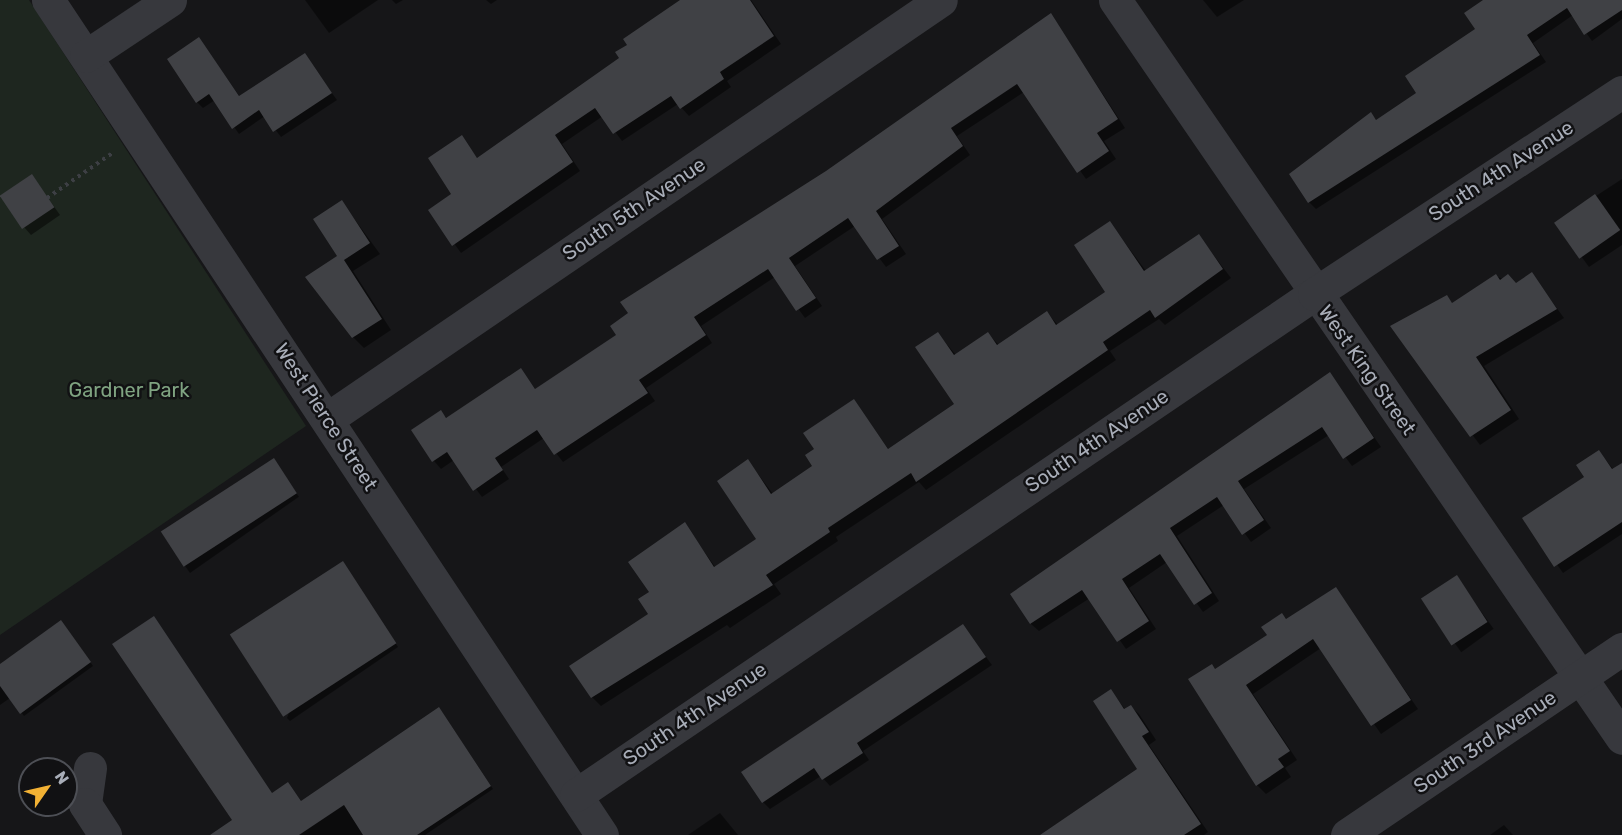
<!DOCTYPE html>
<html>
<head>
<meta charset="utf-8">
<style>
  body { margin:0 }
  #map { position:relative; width:1622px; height:835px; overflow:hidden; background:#161618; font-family:Rubik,sans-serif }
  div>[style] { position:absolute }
  .green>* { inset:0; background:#1e261f }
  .shadow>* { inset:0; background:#0007; transform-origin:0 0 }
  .building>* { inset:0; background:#404145; transform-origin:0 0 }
  .path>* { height:4px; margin-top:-2px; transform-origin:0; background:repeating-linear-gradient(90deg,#3d3f44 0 3px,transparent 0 7.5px) }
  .minor>* { height:33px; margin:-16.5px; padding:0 16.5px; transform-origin:16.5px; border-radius:16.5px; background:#37383d }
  span { translate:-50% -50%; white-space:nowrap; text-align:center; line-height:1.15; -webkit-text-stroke:5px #111113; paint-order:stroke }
  .street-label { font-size:20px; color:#a8adb8 }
  .park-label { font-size:20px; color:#7fa381 }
  .north { position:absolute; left:18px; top:757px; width:60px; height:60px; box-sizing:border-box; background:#111113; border:2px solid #4d4f55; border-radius:50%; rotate:56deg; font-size:16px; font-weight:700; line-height:24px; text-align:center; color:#a8adb8 }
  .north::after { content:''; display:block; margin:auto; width:21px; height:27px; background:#f2b134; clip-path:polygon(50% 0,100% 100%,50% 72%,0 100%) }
</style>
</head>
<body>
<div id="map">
  <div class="green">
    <i style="clip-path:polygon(0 0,29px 0,306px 426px,0 635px)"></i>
  </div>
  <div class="shadow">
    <i style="clip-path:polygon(305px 0,378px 0,329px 33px)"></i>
    <i style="clip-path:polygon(392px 0,403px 0,396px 4px)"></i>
    <i style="clip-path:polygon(486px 0,497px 0,491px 4px)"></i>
    <i style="clip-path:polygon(683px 0,751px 0,781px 44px,727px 81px,731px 87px,689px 116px,678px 104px,622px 141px,603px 116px,562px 144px,580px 171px,461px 253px,430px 210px,453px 195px,461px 137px,478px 159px,621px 58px)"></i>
    <i style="clip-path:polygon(1203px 0,1244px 0,1217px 17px)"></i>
    <i style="clip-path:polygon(1486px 0,1622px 0,1622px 19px,1592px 41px,1573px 15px,1533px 43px,1546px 62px,1316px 209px,1309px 202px,1371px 114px,1377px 121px,1418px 93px,1477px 29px)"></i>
    <i style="clip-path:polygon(1051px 15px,1125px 128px,1104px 141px,1116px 159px,1086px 179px,1024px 92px,957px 136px,970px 155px,882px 219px,906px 254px,886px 267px,855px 226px,795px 266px,822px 306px,805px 318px,775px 277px,701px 326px,712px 343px,646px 388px,655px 401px,563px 462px,544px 438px,501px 467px,509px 479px,482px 497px,454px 460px,441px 469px,434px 461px,440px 412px,448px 419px,521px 370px,536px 390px,618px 335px,827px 173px)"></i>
    <i style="clip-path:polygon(199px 39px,240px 97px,304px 55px,337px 100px,281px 137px,265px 116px,239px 134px,215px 100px,203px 108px,197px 102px)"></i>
    <i style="clip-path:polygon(32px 176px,60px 215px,31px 235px,24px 227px)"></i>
    <i style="clip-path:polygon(1622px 179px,1622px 245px,1589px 267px,1556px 222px)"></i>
    <i style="clip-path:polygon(342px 202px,380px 254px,353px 271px,391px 330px,364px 348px,353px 337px,339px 257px)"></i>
    <i style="clip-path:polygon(1110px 223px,1146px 271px,1199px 236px,1231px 278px,1165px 325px,1159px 319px,1110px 351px,1116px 360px,926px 490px,919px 482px,836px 537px,838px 541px,774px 584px,781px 594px,730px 628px,727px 625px,601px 706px,592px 697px,650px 614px,651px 593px,684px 524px,716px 568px,758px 540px,748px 461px,773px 494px,814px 466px,816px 449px,854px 401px,889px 450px,956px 405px,938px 334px,956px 355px,988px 334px,999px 345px,1047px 313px,1058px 325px,1107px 292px)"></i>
    <i style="clip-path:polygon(1532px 274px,1564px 318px,1484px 366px,1519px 419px,1480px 445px,1392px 327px,1446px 297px,1453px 304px,1496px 276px,1516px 285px)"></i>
    <i style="clip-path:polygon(1330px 374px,1381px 447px,1352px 466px,1329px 435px,1244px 489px,1271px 528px,1251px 542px,1224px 505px,1177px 536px,1219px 601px,1203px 612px,1167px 562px,1129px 588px,1156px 629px,1126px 649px,1090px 598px,1039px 631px,1031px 624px,1012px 594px)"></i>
    <i style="clip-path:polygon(1599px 452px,1614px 470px,1622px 464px,1622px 534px,1563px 573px,1524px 518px,1586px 477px)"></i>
    <i style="left:276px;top:464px;width:40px;height:133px;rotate:55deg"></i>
    <i style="clip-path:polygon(343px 563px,398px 647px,290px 721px,287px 718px)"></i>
    <i style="left:1456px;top:577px;width:64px;height:40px;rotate:54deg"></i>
    <i style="clip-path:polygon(1335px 589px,1418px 709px,1381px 734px,1321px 648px,1253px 694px,1297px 760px,1285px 768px,1291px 777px,1266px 794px,1257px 785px,1216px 670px,1269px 635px,1282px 615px,1288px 620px)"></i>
    <i style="clip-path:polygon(154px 618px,272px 794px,288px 784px,302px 802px,442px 712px,493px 789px,425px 835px,212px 835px,234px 820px)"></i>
    <i style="clip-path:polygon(64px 625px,93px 666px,24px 716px,10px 698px,0 705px,0 666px)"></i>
    <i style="clip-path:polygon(963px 626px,992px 665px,863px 751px,869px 760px,830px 786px,821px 776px,770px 809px,763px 802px,743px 772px)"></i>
    <i style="clip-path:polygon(1110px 691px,1126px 710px,1131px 707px,1139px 714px,1156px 740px,1149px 745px,1208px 832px,1204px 835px,1049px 835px,1046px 831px,1139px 770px)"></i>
    <i style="clip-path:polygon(720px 813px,738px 835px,688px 835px)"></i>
    <i style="clip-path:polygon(1504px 825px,1513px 835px,1490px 835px)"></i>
  </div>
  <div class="building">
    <i style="clip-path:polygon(680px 0,750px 0,774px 36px,720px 72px,724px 79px,680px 109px,671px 96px,613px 134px,595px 108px,555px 135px,573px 162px,452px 246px,428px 210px,451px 194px,428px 158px,462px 135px,477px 158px,619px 58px,615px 52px,627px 45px,623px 39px)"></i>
    <i style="clip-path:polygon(1483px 0,1622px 0,1622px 10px,1584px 35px,1567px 8px,1527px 35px,1540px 55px,1308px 203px,1289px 174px,1371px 112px,1376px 120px,1416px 93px,1405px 76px,1475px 29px,1464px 13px)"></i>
    <i style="clip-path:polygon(1051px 13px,1118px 119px,1097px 133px,1109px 151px,1077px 173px,1017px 84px,951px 128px,963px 146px,876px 211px,899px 246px,877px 260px,848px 218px,789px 258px,816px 298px,796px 311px,768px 269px,694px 317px,706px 335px,639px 380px,648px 393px,554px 455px,537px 430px,495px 458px,503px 470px,473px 491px,447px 452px,432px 462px,411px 430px,441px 410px,446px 418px,521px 368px,535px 389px,616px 335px,610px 326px,628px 313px,620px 302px,826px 171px)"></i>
    <i style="clip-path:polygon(199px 37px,239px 96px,305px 53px,332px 93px,273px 132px,259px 110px,232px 129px,209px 94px,196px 103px,167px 59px)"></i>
    <i style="left:32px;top:174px;width:40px;height:39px;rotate:56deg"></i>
    <i style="left:1595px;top:194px;width:44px;height:50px;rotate:55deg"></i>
    <i style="clip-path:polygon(342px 200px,370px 243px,344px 260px,382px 319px,352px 338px,305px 277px,337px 256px,313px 219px)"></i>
    <i style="clip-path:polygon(1110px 221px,1144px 271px,1199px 234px,1223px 269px,1155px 318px,1150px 310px,1103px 342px,1108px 350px,916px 482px,911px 473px,828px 528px,830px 532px,766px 575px,773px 585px,591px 698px,569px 666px,648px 614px,638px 599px,649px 592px,628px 562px,685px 522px,714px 567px,756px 539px,717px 481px,748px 459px,771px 494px,812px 466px,805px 455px,814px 449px,803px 433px,854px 399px,888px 449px,954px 404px,915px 347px,938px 332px,954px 355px,988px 332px,997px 345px,1047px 311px,1056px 325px,1105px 292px,1074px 245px)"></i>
    <i style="clip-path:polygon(1532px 272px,1557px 309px,1476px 357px,1511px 410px,1470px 437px,1390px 326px,1447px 295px,1452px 303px,1496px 274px,1500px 280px,1508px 274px,1516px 283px)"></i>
    <i style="clip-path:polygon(1330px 372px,1374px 438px,1343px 459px,1322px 427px,1238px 481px,1264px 520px,1242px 535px,1217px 497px,1170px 528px,1212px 593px,1194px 605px,1160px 554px,1122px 579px,1149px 621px,1117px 642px,1082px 590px,1030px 624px,1010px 594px)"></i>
    <i style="clip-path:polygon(1599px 450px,1612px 469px,1622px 463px,1622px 522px,1554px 567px,1522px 518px,1584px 477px,1576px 465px)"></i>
    <i style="left:274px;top:458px;width:42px;height:135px;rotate:57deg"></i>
    <i style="left:343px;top:561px;width:98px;height:135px;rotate:57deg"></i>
    <i style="left:1457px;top:575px;width:56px;height:43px;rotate:57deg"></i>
    <i style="clip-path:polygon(1336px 587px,1411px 700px,1371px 726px,1313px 639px,1246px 685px,1290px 751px,1278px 759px,1284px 767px,1256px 786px,1188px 679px,1212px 664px,1215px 669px,1267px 635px,1261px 627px,1282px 613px,1286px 619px)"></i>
    <i style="clip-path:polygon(154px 616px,272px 793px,288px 782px,301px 801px,439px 707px,491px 786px,417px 835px,363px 835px,344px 805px,299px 835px,210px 835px,232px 820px,112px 644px)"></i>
    <i style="clip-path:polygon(61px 620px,91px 662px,20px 714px,0 686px,0 664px)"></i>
    <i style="clip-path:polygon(963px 624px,986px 657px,857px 743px,863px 753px,822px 780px,814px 768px,762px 803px,741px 772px)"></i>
    <i style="clip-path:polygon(1111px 689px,1124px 709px,1131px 705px,1149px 732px,1142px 736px,1201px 824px,1184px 835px,1040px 835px,1137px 769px,1093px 701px)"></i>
  </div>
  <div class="path">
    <i style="left:47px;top:198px;width:81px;rotate:-34.5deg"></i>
  </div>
  <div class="minor">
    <i style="left:48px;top:0;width:1002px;rotate:56.44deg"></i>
    <i style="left:1115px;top:0;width:895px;rotate:55.51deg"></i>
    <i style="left:86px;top:56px;width:101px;rotate:-33.7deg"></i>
    <i style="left:327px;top:419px;width:743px;rotate:-34.31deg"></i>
    <i style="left:90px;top:768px;width:36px;rotate:98deg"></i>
    <i style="left:85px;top:804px;width:37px;rotate:57deg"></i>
    <i style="left:576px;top:795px;width:892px;rotate:-34.17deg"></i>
    <i style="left:1314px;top:294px;width:368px;rotate:-33.3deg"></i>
    <i style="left:1347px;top:835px;width:332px;rotate:-34.1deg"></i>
  </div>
  <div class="street-label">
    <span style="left:1501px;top:171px;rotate:-33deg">South 4th Avenue</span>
    <span style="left:634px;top:209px;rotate:-34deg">South 5th Avenue</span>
    <span style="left:1367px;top:370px;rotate:55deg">West King Street</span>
    <span style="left:326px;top:417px;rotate:57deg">West Pierce Street</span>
    <span style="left:1097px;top:441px;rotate:-34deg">South 4th Avenue</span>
    <span style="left:695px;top:714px;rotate:-34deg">South 4th Avenue</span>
    <span style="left:1485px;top:742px;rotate:-34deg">South 3rd Avenue</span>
  </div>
  <div class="park-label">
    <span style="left:129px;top:390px">Gardner Park</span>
  </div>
  <div class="north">N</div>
</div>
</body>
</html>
